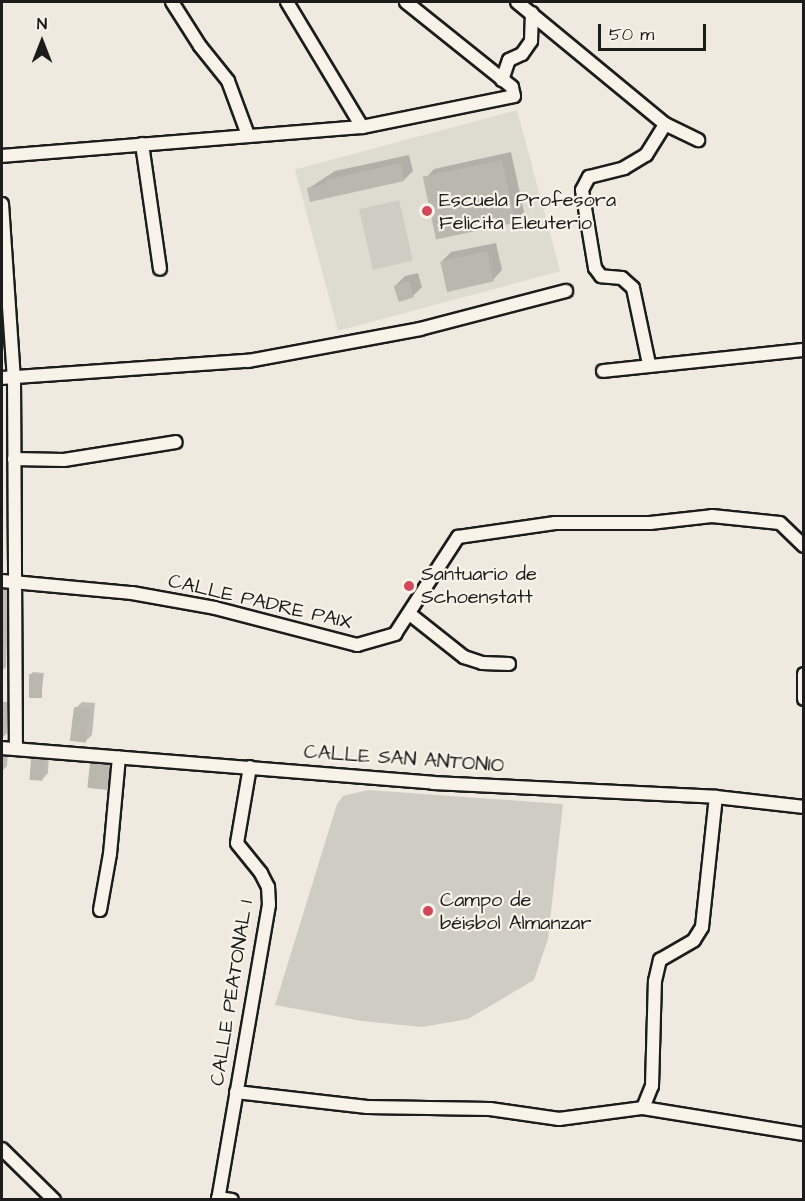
<!DOCTYPE html>
<html>
<head>
<meta charset="utf-8">
<style>
  body { margin:0 }
  #map { position:relative; width:805px; height:1201px; overflow:hidden; background:#eeeae0; font-family:"Architects Daughter",sans-serif }
  div>[style] { position:absolute }
  .built>* { inset:0; background:#dedbd1; transform-origin:0 0 }
  .green>* { inset:0; background:#cfccc3; transform-origin:0 0 }
  .shadow>* { inset:0; background:#0003 }
  .building>* { inset:0; background:#bab7af; transform-origin:0 0 }
  .roads { filter:drop-shadow(2px 0 #1c1c1c) drop-shadow(-2px 0 #1c1c1c) drop-shadow(0 2px #1c1c1c) drop-shadow(0 -2px #1c1c1c) }
  .minor>* { height:12px; margin:-6px; padding:0 6px; transform-origin:6px; border-radius:6px; background:#f7f3e8 }
  .dots>* { width:16px; height:16px; translate:-50% -50%; box-sizing:border-box; border:3px solid #f7f3e8; border-radius:50% }
  span { translate:-50% -50%; white-space:nowrap; text-align:center; line-height:1.15; -webkit-text-stroke:4.5px #f7f3e8; paint-order:stroke }
  .poi-label { font-size:20px; color:#1c1c1c }
  .left { translate:0 -50%; text-align:left }
  .street-label { font-size:20px; color:#1c1c1c }
  .frame { position:absolute; inset:0; border:3px solid #1c1c1c; pointer-events:none }
  .north { position:absolute; left:12px; top:12px; width:60px; height:60px; -webkit-text-stroke:4px #f7f3e8; paint-order:stroke; rotate:0deg; font-size:16px; font-weight:700; line-height:24px; text-align:center; color:#1c1c1c }
  .north::after { content:''; display:block; margin:auto; width:21px; height:27px; background:#1c1c1c; clip-path:polygon(50% 0,100% 100%,50% 72%,0 100%) }
  .scale { position:absolute; left:598px; top:24px; width:108px; height:27px; box-sizing:border-box; border:3px solid #1c1c1c; border-top:0; padding-left:8px; font-size:18px; line-height:21px; white-space:nowrap; color:#1c1c1c; -webkit-text-stroke:4px #f7f3e8; paint-order:stroke }
</style>
</head>
<body>
<div id="map">
  <div class="built">
    <i style="left:517px;top:110px;width:167px;height:230px;rotate:75deg"></i>
  </div>
  <div class="green">
    <i style="left:399px;top:200px;width:62px;height:41px;rotate:77deg"></i>
    <i style="clip-path:polygon(368px 790px,563px 804px,548px 939px,534px 980px,468px 1019px,422px 1027px,362px 1021px,275px 1005px,337px 804px,343px 796px)"></i>
  </div>
  <div class="shadow">
    <i style="clip-path:polygon(511px 152px,524px 212px,515px 221px,425px 179px,434px 169px)"></i>
    <i style="clip-path:polygon(409px 155px,413px 171px,404px 180px,309px 188px,335px 171px)"></i>
    <i style="clip-path:polygon(496px 243px,502px 270px,493px 280px,442px 261px,451px 252px)"></i>
    <i style="clip-path:polygon(418px 273px,422px 287px,413px 296px,396px 285px,405px 276px)"></i>
    <i style="clip-path:polygon(9px 586px,6px 667px,2px 671px,2px 587px)"></i>
    <i style="clip-path:polygon(33px 672px,44px 673px,41px 697px,30px 675px)"></i>
    <i style="clip-path:polygon(2px 702px,8px 702px,7px 733px,2px 738px)"></i>
    <i style="clip-path:polygon(82px 702px,95px 703px,92px 735px,86px 741px,76px 708px)"></i>
    <i style="clip-path:polygon(2px 744px,8px 750px,7px 766px,2px 771px)"></i>
    <i style="clip-path:polygon(38px 754px,49px 754px,48px 773px,43px 779px,32px 760px)"></i>
    <i style="clip-path:polygon(97px 758px,115px 760px,113px 782px,107px 788px,91px 764px)"></i>
  </div>
  <div class="building">
    <i style="left:502px;top:160px;width:64px;height:81px;rotate:78deg"></i>
    <i style="clip-path:polygon(401px 163px,404px 181px,310px 202px,307px 188px,326px 184px,325px 180px)"></i>
    <i style="left:487px;top:251px;width:31px;height:48px;rotate:77deg"></i>
    <i style="left:409px;top:281px;width:17px;height:16px;rotate:73deg"></i>
    <i style="left:29px;top:674px;width:13px;height:24px"></i>
    <i style="left:74px;top:707px;width:16px;height:34px;rotate:7deg"></i>
    <i style="left:31px;top:759px;width:13px;height:21px;rotate:4deg"></i>
    <i style="left:90px;top:763px;width:20px;height:25px;rotate:6deg"></i>
  </div>
  <div class="roads">
    <div class="minor">
      <i style="left:172px;top:2px;width:52px;rotate:57.5deg"></i>
      <i style="left:200px;top:46px;width:45px;rotate:51.3deg"></i>
      <i style="left:228px;top:81px;width:58px;rotate:69.7deg"></i>
      <i style="left:287px;top:2px;width:146px;rotate:59deg"></i>
      <i style="left:517px;top:2px;width:192px;rotate:39.5deg"></i>
      <i style="left:665px;top:124px;width:37px;rotate:26deg"></i>
      <i style="left:502px;top:80px;width:21px;rotate:-71deg"></i>
      <i style="left:509px;top:60px;width:14px;rotate:-25deg"></i>
      <i style="left:522px;top:54px;width:16px;rotate:-55deg"></i>
      <i style="left:531px;top:41px;width:28px;rotate:-88deg"></i>
      <i style="left:142px;top:144px;width:126px;rotate:81.8deg"></i>
      <i style="left:2px;top:156px;width:361px;rotate:-4.6deg"></i>
      <i style="left:362px;top:127px;width:155px;rotate:-11.5deg"></i>
      <i style="left:514px;top:96px;width:9px;rotate:-103deg"></i>
      <i style="left:512px;top:87px;width:136px;rotate:-141.3deg"></i>
      <i style="left:2px;top:204px;width:174px;rotate:86.1deg"></i>
      <i style="left:14px;top:378px;width:371px;rotate:89.7deg"></i>
      <i style="left:649px;top:364px;width:78px;rotate:-101.9deg"></i>
      <i style="left:633px;top:288px;width:15px;rotate:-138deg"></i>
      <i style="left:622px;top:278px;width:21px;rotate:-175deg"></i>
      <i style="left:601px;top:276px;width:10px;rotate:-127deg"></i>
      <i style="left:595px;top:268px;width:79px;rotate:-99.5deg"></i>
      <i style="left:582px;top:190px;width:15px;rotate:-62deg"></i>
      <i style="left:589px;top:177px;width:36px;rotate:-14deg"></i>
      <i style="left:624px;top:168px;width:26px;rotate:-31deg"></i>
      <i style="left:646px;top:155px;width:36px;rotate:-58deg"></i>
      <i style="left:603px;top:371px;width:202px;rotate:-6deg"></i>
      <i style="left:2px;top:378px;width:247px;rotate:-4deg"></i>
      <i style="left:248px;top:361px;width:175px;rotate:-10.5deg"></i>
      <i style="left:420px;top:329px;width:151px;rotate:-14.6deg"></i>
      <i style="left:14px;top:459px;width:50px;rotate:1.1deg"></i>
      <i style="left:64px;top:460px;width:113px;rotate:-9.1deg"></i>
      <i style="left:2px;top:581px;width:131px;rotate:5.3deg"></i>
      <i style="left:132px;top:593px;width:84px;rotate:10.2deg"></i>
      <i style="left:215px;top:608px;width:147px;rotate:14.6deg"></i>
      <i style="left:357px;top:645px;width:40px;rotate:-16deg"></i>
      <i style="left:395px;top:634px;width:116px;rotate:-57deg"></i>
      <i style="left:458px;top:537px;width:98px;rotate:-8.2deg"></i>
      <i style="left:555px;top:523px;width:95px"></i>
      <i style="left:650px;top:523px;width:62px;rotate:-6.4deg"></i>
      <i style="left:712px;top:516px;width:68px;rotate:5.9deg"></i>
      <i style="left:780px;top:523px;width:33px;rotate:44deg"></i>
      <i style="left:411px;top:615px;width:68px;rotate:38.4deg"></i>
      <i style="left:464px;top:657px;width:19px;rotate:18deg"></i>
      <i style="left:482px;top:663px;width:27px;rotate:2deg"></i>
      <i style="left:804px;top:674px;width:25px;rotate:90deg"></i>
      <i style="left:2px;top:748px;width:432px;rotate:4.6deg"></i>
      <i style="left:433px;top:783px;width:283px;rotate:2.8deg"></i>
      <i style="left:716px;top:797px;width:89px;rotate:6.5deg"></i>
      <i style="left:100px;top:910px;width:57px;rotate:-79.9deg"></i>
      <i style="left:110px;top:854px;width:97px;rotate:-84.7deg"></i>
      <i style="left:236px;top:1092px;width:132px;rotate:6.5deg"></i>
      <i style="left:367px;top:1107px;width:123px;rotate:0.9deg"></i>
      <i style="left:490px;top:1109px;width:70px;rotate:8.2deg"></i>
      <i style="left:559px;top:1119px;width:85px;rotate:-7.5deg"></i>
      <i style="left:643px;top:1108px;width:24px;rotate:-68deg"></i>
      <i style="left:652px;top:1086px;width:105px;rotate:-88.4deg"></i>
      <i style="left:655px;top:981px;width:22px;rotate:-77deg"></i>
      <i style="left:660px;top:960px;width:39px;rotate:-30deg"></i>
      <i style="left:694px;top:940px;width:15px;rotate:-58deg"></i>
      <i style="left:702px;top:927px;width:131px;rotate:-83.9deg"></i>
      <i style="left:643px;top:1108px;width:163px;rotate:9.2deg"></i>
      <i style="left:2px;top:1149px;width:73px;rotate:44.4deg"></i>
      <i style="left:218px;top:1198px;width:14px;rotate:8deg"></i>
      <i style="left:218px;top:1200px;width:299px;rotate:-80.2deg"></i>
      <i style="left:269px;top:905px;width:18px;rotate:-93deg"></i>
      <i style="left:268px;top:887px;width:16px;rotate:-117deg"></i>
      <i style="left:261px;top:873px;width:38px;rotate:-129deg"></i>
      <i style="left:237px;top:843px;width:77px;rotate:-80.3deg"></i>
    </div>
  </div>
  <div class="dots">
    <i style="left:427px;top:211px;background:#d1495b"></i>
    <i style="left:409px;top:586px;background:#d1495b"></i>
    <i style="left:428px;top:911px;background:#d1495b"></i>
  </div>
  <div class="poi-label">
    <span class="left" style="left:439px;top:212px">Escuela Profesora<br>Felicita Eleuterio</span>
    <span class="left" style="left:421px;top:586px">Santuario de<br>Schoenstatt</span>
    <span class="left" style="left:440px;top:912px">Campo de<br>béisbol Almanzar</span>
  </div>
  <div class="street-label">
    <span style="left:260px;top:602px;rotate:13deg">CALLE PADRE PAIX</span>
    <span style="left:404px;top:759px;rotate:4deg">CALLE SAN ANTONIO</span>
    <span style="left:232px;top:993px;rotate:-81deg">CALLE PEATONAL 1</span>
  </div>
  <div class="frame"></div>
  <div class="north">N</div>
  <div class="scale">50 m</div>
</div>
</body>
</html>
